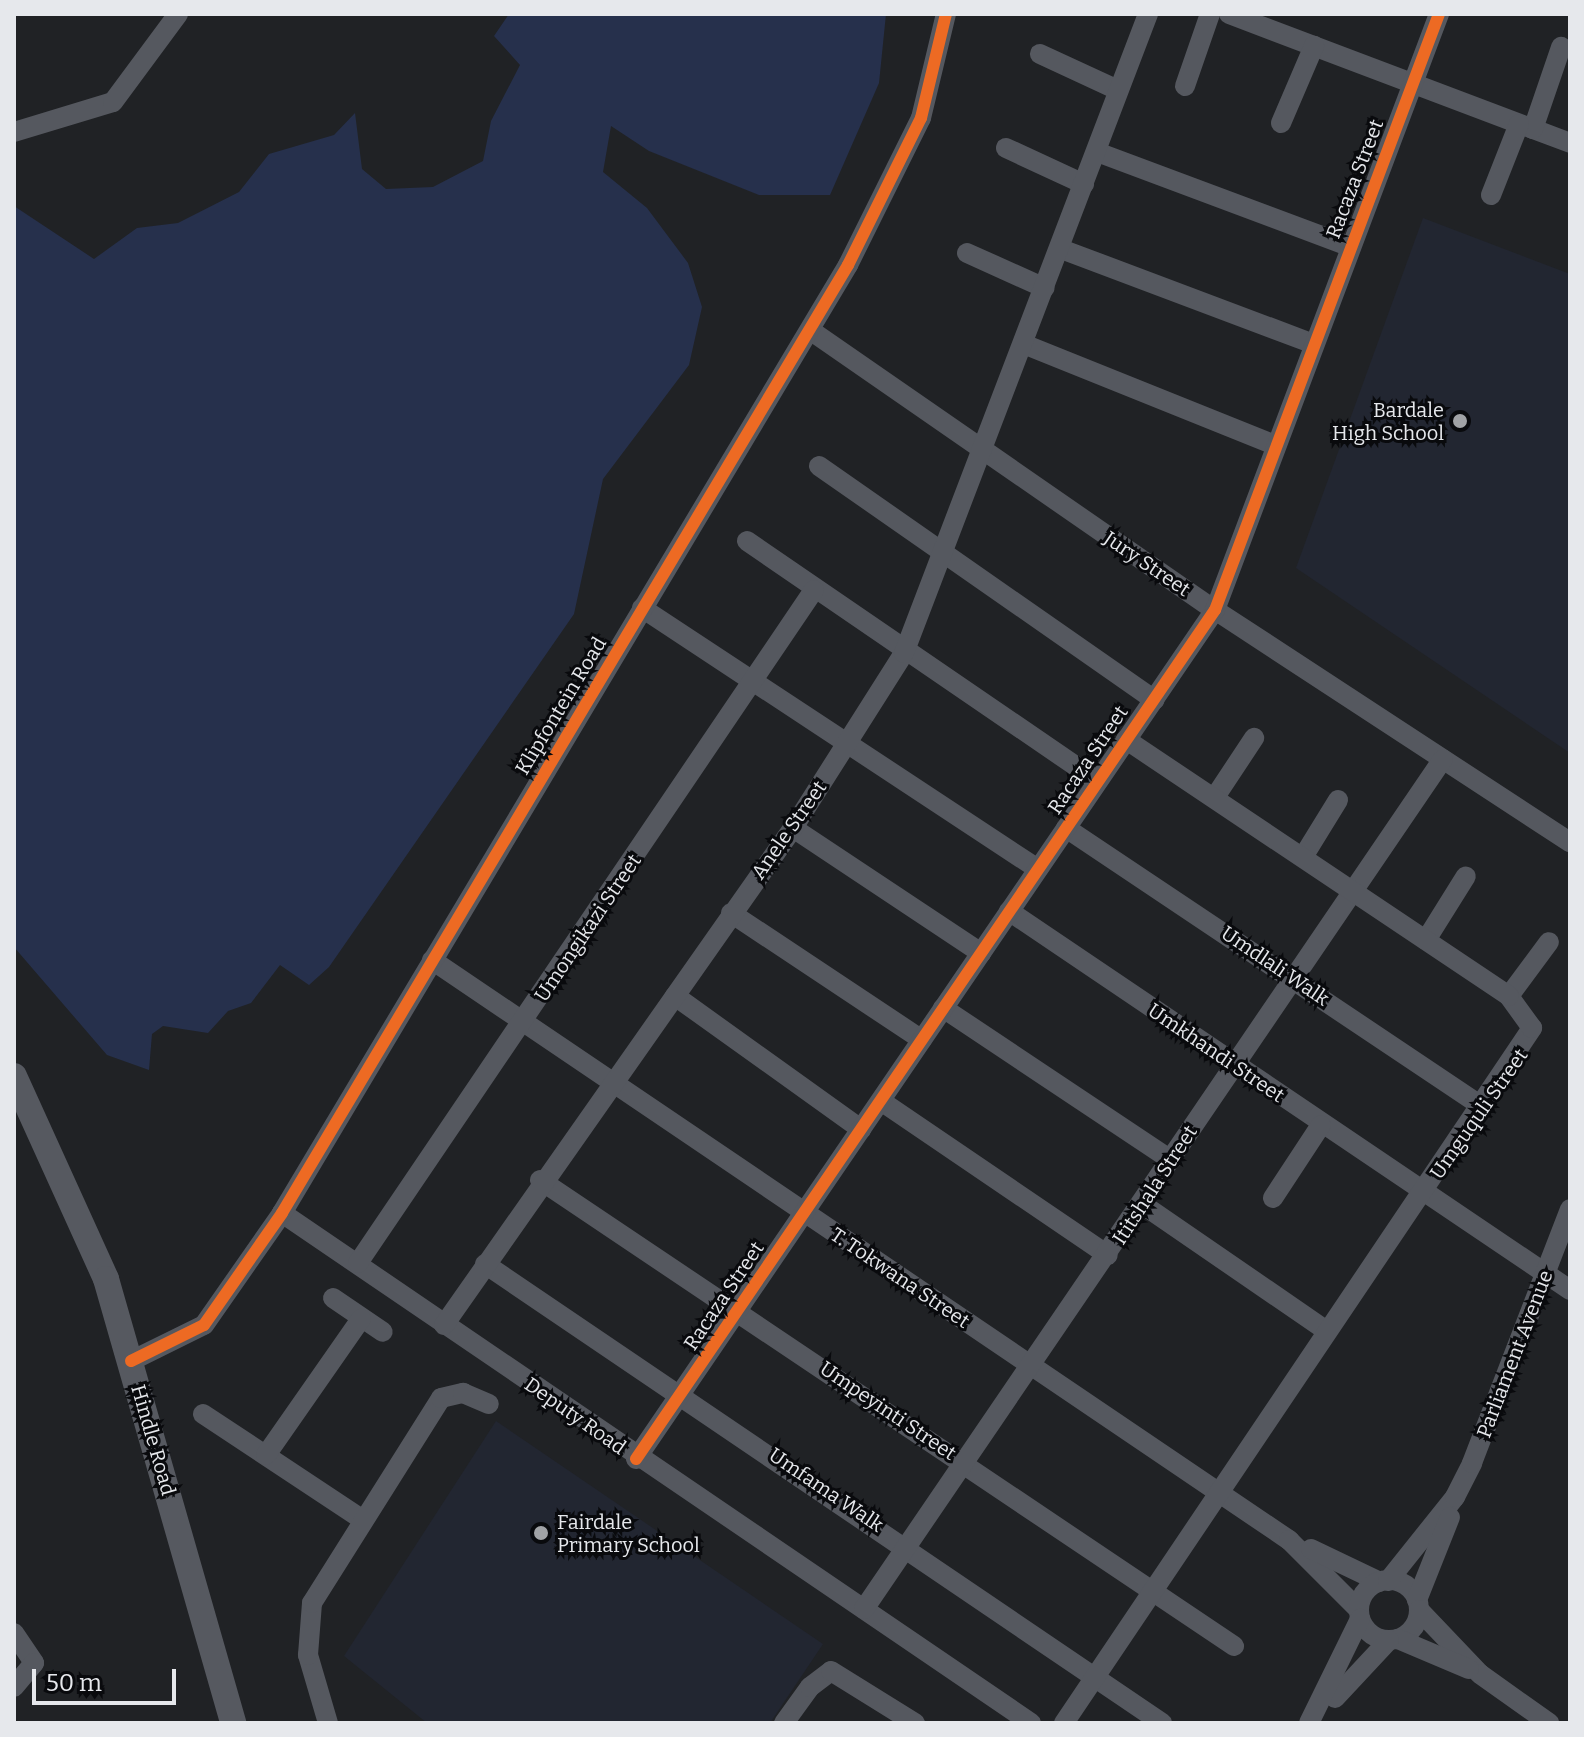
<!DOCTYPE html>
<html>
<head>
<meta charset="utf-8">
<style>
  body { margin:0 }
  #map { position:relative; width:1584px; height:1737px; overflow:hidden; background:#202225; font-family:Bitter,serif }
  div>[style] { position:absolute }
  .built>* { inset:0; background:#222631 }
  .green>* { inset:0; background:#26304c }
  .minor>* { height:20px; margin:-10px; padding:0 10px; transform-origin:10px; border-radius:10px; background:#55585f }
  .minor>.ring { margin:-10px; padding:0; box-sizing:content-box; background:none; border:20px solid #55585f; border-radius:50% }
  .major>* { height:26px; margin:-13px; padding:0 13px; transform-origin:13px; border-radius:13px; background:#565960 }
  .cycleway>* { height:12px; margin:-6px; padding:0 6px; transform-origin:6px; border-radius:6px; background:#ed6a23 }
  .dots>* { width:22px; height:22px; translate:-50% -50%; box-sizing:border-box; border:4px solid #090a0d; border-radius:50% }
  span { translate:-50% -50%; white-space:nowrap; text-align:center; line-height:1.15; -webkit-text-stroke:6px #090a0d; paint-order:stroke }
  .street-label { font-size:20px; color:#e6e8ec }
  .poi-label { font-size:20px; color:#e6e8ec }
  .right { translate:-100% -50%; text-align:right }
  .left { translate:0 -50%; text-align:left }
  .frame { position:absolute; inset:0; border:16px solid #e6e8ec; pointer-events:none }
  .scale { position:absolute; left:32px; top:1669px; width:144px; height:36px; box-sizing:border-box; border:4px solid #e6e8ec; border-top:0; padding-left:10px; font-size:24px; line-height:28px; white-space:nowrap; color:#e6e8ec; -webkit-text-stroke:6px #090a0d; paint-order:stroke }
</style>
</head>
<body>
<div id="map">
  <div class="built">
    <i style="clip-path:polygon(1423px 218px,1570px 274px,1570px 753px,1296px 568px)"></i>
    <i style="clip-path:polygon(496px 1421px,823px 1644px,770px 1723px,427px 1723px,344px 1656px)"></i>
  </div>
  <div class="green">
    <i style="clip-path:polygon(509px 14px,886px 14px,879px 83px,830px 195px,759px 195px,649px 151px,611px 126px,603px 172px,647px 208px,688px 263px,702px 307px,689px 365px,603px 479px,574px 614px,329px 967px,309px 985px,280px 965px,251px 1003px,228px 1011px,208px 1033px,163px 1026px,152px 1034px,149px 1070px,107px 1055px,14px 947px,14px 206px,94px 259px,137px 228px,178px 223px,239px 192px,269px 154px,334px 135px,355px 113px,362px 169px,386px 189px,433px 187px,483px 161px,491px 121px,520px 65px,494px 36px)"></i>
  </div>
  <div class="minor">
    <i style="left:1229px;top:14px;width:365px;rotate:20.7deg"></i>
    <i style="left:1040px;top:54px;width:86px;rotate:24.8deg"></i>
    <i style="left:1185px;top:86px;width:76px;rotate:-70.9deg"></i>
    <i style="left:1281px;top:123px;width:84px;rotate:-66.8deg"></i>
    <i style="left:1533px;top:129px;width:87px;rotate:-71.1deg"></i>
    <i style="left:14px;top:132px;width:103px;rotate:-16.9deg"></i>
    <i style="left:113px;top:102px;width:109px;rotate:-53.5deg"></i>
    <i style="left:1006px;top:148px;width:86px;rotate:24.8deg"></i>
    <i style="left:1097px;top:152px;width:271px;rotate:20.5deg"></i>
    <i style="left:1491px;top:195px;width:76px;rotate:-68.5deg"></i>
    <i style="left:1061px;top:249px;width:270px;rotate:20.6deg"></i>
    <i style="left:967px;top:253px;width:85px;rotate:24.2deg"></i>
    <i style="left:810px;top:330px;width:492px;rotate:34.7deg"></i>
    <i style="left:1215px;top:610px;width:424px;rotate:33.2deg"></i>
    <i style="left:1026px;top:345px;width:268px;rotate:21.9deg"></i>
    <i style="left:819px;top:466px;width:409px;rotate:34.9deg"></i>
    <i style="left:747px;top:541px;width:425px;rotate:34.4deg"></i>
    <i style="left:642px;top:608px;width:474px;rotate:33.4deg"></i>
    <i style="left:1215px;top:797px;width:71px;rotate:-56.5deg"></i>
    <i style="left:793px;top:828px;width:226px;rotate:33.6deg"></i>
    <i style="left:1066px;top:828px;width:502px;rotate:33.79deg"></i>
    <i style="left:1303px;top:857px;width:67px;rotate:-58.4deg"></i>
    <i style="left:1009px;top:911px;width:677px;rotate:34.04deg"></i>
    <i style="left:731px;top:913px;width:229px;rotate:33.6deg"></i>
    <i style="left:1426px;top:940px;width:75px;rotate:-58deg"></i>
    <i style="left:432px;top:960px;width:1035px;rotate:34.09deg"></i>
    <i style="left:1289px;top:1540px;width:99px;rotate:45deg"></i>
    <i style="left:675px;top:996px;width:229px;rotate:35.6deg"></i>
    <i style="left:1509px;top:996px;width:67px;rotate:-53.5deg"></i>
    <i style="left:943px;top:1008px;width:274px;rotate:33.7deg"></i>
    <i style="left:881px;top:1101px;width:274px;rotate:34.2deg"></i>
    <i style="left:540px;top:1180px;width:836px;rotate:33.88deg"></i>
    <i style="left:1273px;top:1198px;width:87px;rotate:-56.7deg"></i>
    <i style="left:1142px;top:1204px;width:224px;rotate:34.5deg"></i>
    <i style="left:282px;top:1213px;width:906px;rotate:34.25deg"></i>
    <i style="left:358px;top:1263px;width:813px;rotate:-55.88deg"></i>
    <i style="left:485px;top:1264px;width:818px;rotate:34.14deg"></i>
    <i style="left:333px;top:1298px;width:60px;rotate:34.2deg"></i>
    <i style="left:444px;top:1325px;width:607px;rotate:-54.92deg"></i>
    <i style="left:793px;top:828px;width:207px;rotate:-57.6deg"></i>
    <i style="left:904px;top:653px;width:684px;rotate:-69.1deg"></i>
    <i style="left:131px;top:1361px;width:81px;rotate:-26.3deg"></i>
    <i style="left:204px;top:1325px;width:136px;rotate:-55.1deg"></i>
    <i style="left:282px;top:1213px;width:1104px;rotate:-59.16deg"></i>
    <i style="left:848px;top:265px;width:164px;rotate:-63.6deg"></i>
    <i style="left:921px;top:118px;width:107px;rotate:-76.5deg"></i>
    <i style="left:203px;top:1414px;width:188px;rotate:33.5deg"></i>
    <i style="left:266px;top:1455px;width:166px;rotate:-55.1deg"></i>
    <i style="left:636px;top:1459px;width:1028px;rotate:-55.71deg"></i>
    <i style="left:1215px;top:610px;width:637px;rotate:-69.4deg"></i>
    <i style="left:1311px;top:1549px;width:76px;rotate:25.6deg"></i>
    <i class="ring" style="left:1359px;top:1580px;width:40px;height:40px"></i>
    <i style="left:1388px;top:1581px;width:107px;rotate:-51.4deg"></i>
    <i style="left:1455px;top:1497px;width:38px;rotate:-63deg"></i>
    <i style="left:1472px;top:1463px;width:272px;rotate:-68.9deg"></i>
    <i style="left:1417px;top:1600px;width:89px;rotate:-68.3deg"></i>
    <i style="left:864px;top:1609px;width:1028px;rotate:-55.74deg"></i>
    <i style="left:1419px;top:1610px;width:88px;rotate:46.4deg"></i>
    <i style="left:1480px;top:1674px;width:85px;rotate:35.4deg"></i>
    <i style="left:14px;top:1633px;width:36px;rotate:56deg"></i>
    <i style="left:34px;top:1663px;width:31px;rotate:130deg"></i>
    <i style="left:1398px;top:1639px;width:77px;rotate:22.9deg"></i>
    <i style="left:1335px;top:1698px;width:79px;rotate:-47deg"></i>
    <i style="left:328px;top:1723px;width:71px;rotate:-106.4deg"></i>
    <i style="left:308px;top:1655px;width:52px;rotate:-85.6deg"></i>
    <i style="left:312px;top:1603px;width:242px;rotate:-57.8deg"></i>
    <i style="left:441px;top:1398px;width:23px;rotate:-13deg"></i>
    <i style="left:463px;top:1393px;width:28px;rotate:23deg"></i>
    <i style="left:784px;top:1723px;width:44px;rotate:-54.2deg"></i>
    <i style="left:810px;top:1687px;width:26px;rotate:-37deg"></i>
    <i style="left:831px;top:1671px;width:99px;rotate:31.8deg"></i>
    <i style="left:1064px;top:1723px;width:838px;rotate:-56.04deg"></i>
    <i style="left:1532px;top:1028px;width:39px;rotate:-126deg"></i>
    <i style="left:1509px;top:996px;width:461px;rotate:-146.2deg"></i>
    <i style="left:1309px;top:1723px;width:116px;rotate:-63.9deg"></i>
  </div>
  <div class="major">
    <i style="left:14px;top:1076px;width:223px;rotate:65.6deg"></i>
    <i style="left:106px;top:1279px;width:462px;rotate:74deg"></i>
  </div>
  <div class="cycleway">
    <i style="left:131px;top:1361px;width:81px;rotate:-26.3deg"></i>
    <i style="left:204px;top:1325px;width:136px;rotate:-55.1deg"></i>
    <i style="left:282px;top:1213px;width:1104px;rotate:-59.16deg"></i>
    <i style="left:848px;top:265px;width:164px;rotate:-63.6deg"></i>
    <i style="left:921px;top:118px;width:107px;rotate:-76.5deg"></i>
    <i style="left:636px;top:1459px;width:1028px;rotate:-55.71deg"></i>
    <i style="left:1215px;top:610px;width:637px;rotate:-69.4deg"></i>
  </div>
  <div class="dots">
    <i style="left:1460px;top:421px;background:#a1a3a6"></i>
    <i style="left:541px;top:1533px;background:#a1a3a6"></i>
  </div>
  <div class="street-label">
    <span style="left:1355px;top:179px;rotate:-69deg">Racaza Street</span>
    <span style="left:1147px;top:564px;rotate:34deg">Jury Street</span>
    <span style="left:561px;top:706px;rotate:-59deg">Klipfontein Road</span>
    <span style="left:1088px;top:760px;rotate:-56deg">Racaza Street</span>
    <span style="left:789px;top:830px;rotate:-55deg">Anele Street</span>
    <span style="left:588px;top:928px;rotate:-56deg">Umongikazi Street</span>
    <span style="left:1275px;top:966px;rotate:34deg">Umdlali Walk</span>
    <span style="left:1216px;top:1053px;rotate:34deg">Umkhandi Street</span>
    <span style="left:1479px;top:1114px;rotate:-55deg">Umguquli Street</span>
    <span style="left:1155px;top:1185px;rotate:-57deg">Ititshala Street</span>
    <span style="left:900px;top:1278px;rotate:34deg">T. Tokwana Street</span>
    <span style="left:724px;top:1296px;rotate:-56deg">Racaza Street</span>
    <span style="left:1515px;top:1354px;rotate:-69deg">Parliament Avenue</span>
    <span style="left:888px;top:1411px;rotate:34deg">Umpeyinti Street</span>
    <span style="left:575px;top:1416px;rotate:35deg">Deputy Road</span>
    <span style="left:153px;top:1440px;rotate:74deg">Hindle Road</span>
    <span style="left:826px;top:1490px;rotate:34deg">Umfama Walk</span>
  </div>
  <div class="poi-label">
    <span class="right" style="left:1444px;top:422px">Bardale<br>High School</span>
    <span class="left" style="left:557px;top:1534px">Fairdale<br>Primary School</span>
  </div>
  <div class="frame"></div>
  <div class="scale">50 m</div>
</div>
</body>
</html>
